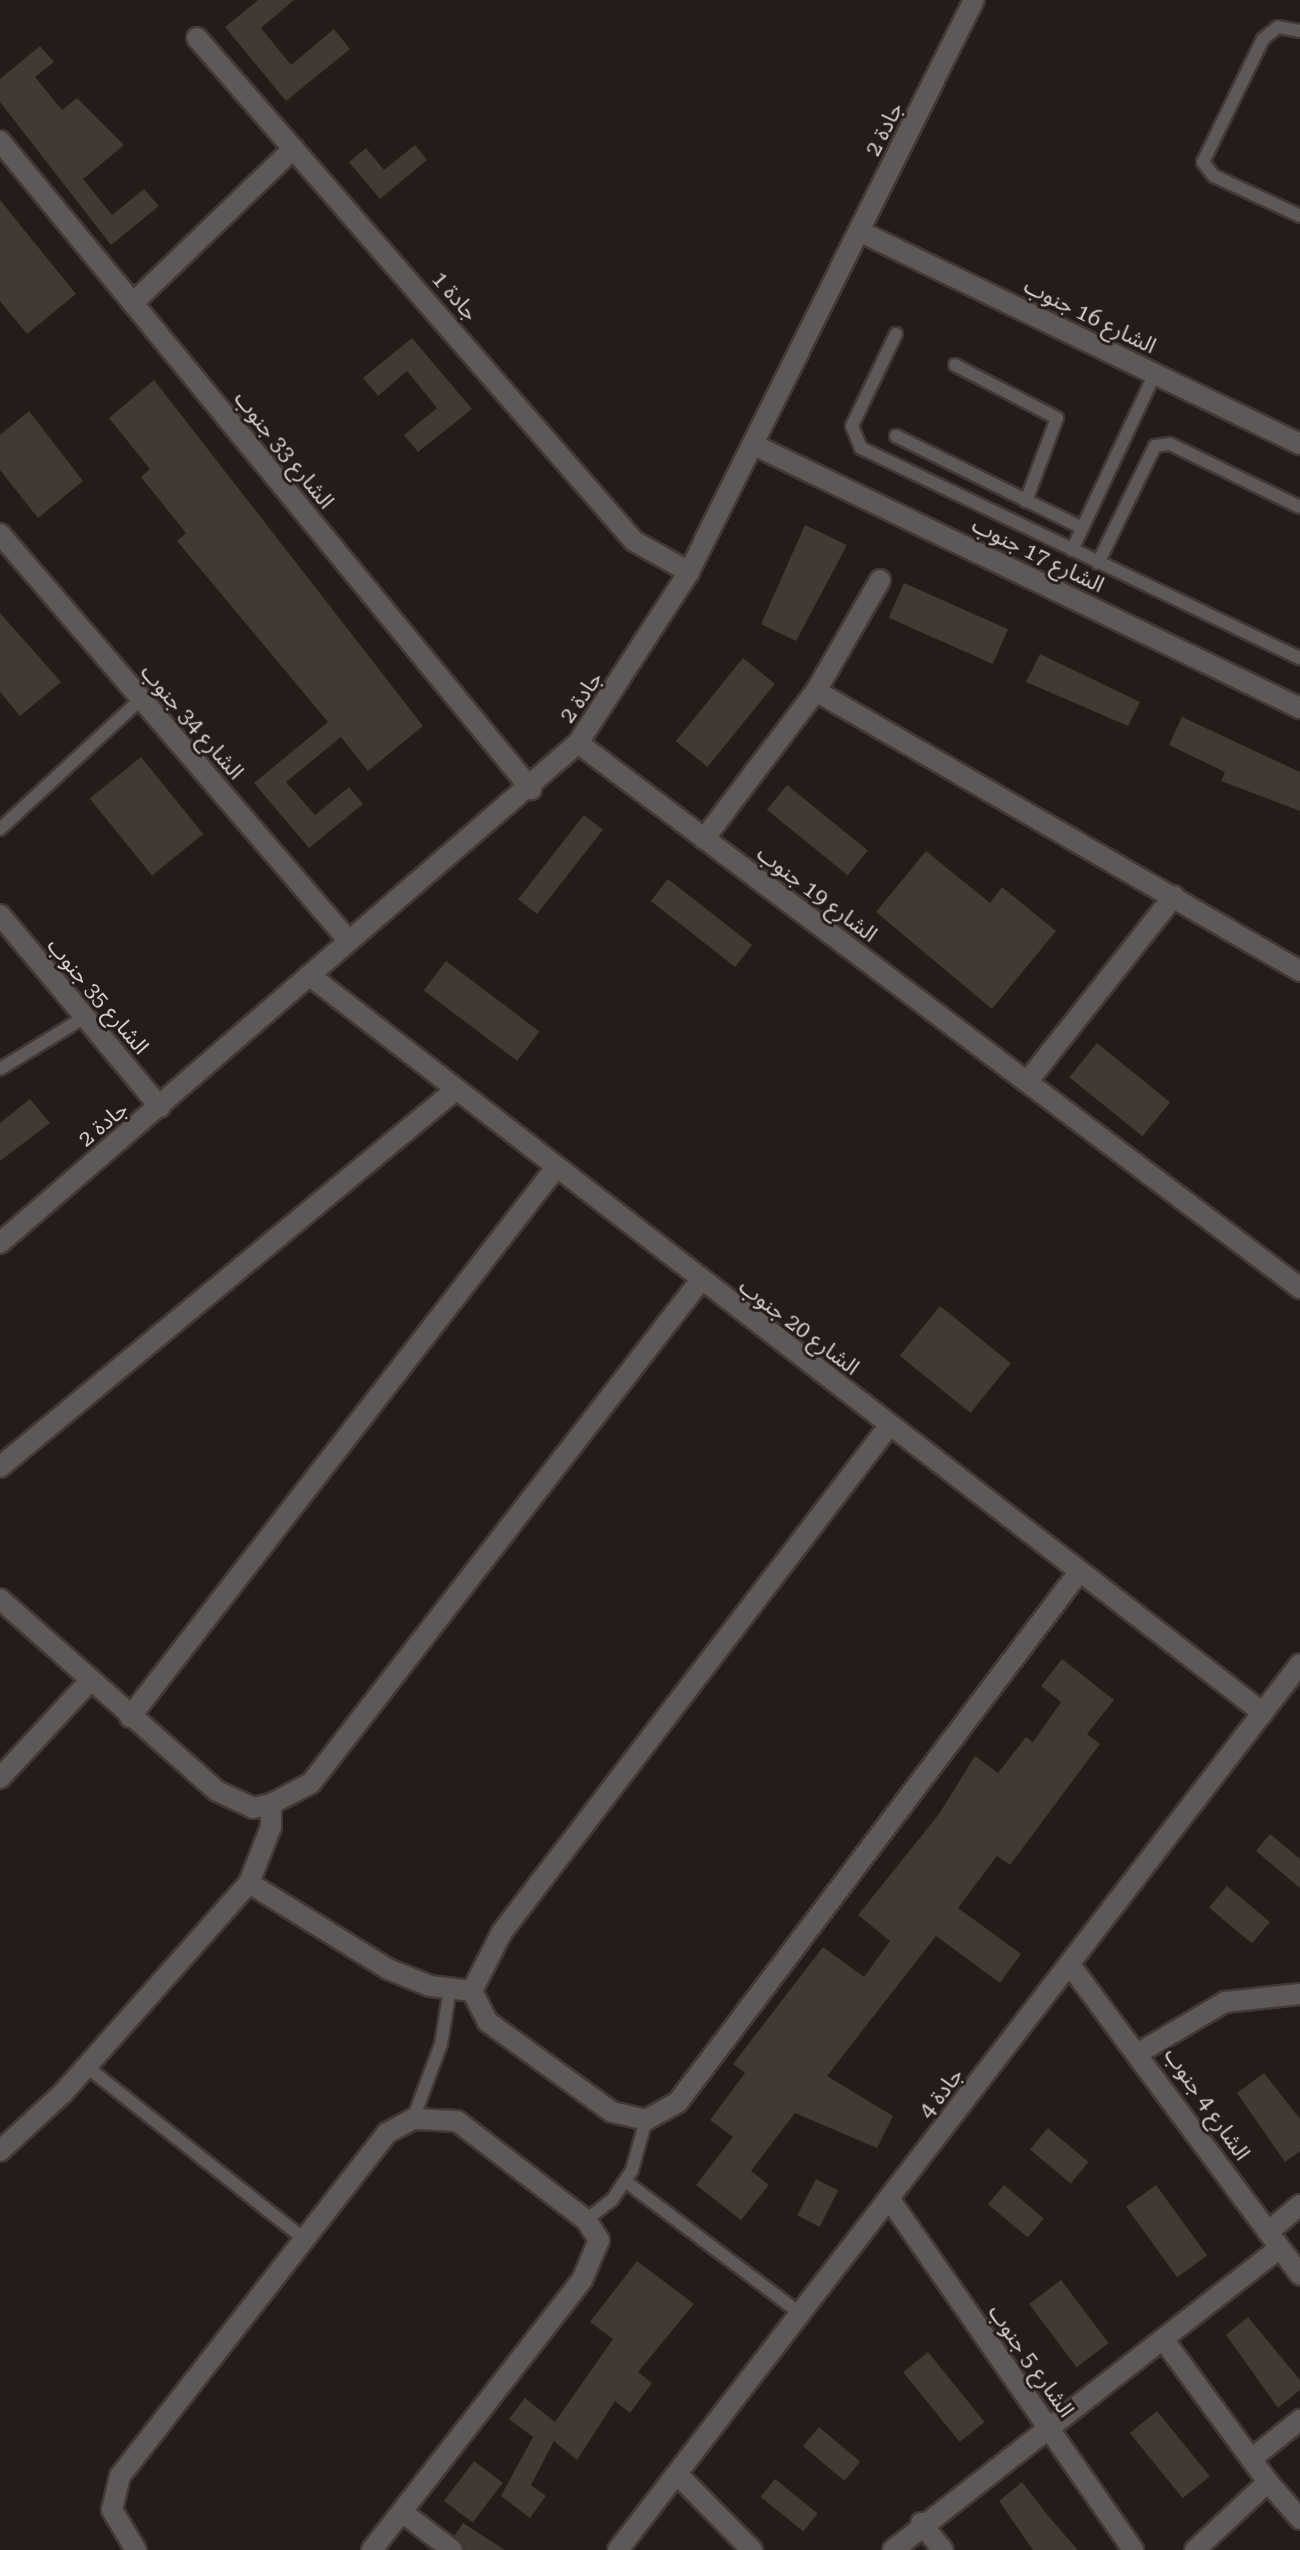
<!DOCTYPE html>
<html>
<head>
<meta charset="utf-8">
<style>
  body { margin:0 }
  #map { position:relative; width:1300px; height:2550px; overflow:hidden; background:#251b18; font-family:"Roboto Serif","Noto Sans Arabic",serif }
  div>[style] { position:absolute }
  .building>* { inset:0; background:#423932; transform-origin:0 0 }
  .roads { filter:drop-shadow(2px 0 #423835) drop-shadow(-2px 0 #423835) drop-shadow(0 2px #423835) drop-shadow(0 -2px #423835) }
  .lane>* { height:12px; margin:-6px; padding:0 6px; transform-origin:6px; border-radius:6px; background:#5e5858 }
  .street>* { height:20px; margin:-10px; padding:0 10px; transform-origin:10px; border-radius:10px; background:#5e5858 }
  span { translate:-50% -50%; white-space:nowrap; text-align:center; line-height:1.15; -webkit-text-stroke:6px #251b18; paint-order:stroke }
  .street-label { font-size:22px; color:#d8d0ce }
</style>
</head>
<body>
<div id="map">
  <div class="building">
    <i style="clip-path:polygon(258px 0,294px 0,261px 28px,291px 65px,334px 29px,350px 49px,286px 101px,225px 27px)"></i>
    <i style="clip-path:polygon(40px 46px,54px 62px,35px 77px,62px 110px,77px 98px,124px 145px,83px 179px,112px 215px,144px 189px,159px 206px,111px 245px,0 102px,0 79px)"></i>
    <i style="clip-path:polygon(415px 145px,427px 160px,380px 199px,349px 162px,366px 148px,384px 170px)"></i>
    <i style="clip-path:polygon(0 200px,76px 294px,27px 334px,0 301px)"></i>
    <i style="clip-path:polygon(412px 338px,472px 409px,418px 452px,404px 435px,437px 408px,407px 371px,378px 396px,363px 378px)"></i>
    <i style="clip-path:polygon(154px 380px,423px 726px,368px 771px,341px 737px,286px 782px,315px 815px,349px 787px,363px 804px,309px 848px,254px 783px,328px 722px,177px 541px,186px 533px,141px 477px,150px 469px,109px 418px)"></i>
    <i style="clip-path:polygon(29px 411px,83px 481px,38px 518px,0 470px,0 435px)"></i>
    <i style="clip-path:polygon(805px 525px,847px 545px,796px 641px,761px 624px)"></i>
    <i style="left:904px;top:583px;width:114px;height:38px;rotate:24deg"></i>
    <i style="clip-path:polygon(0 613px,61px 682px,20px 716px,0 692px)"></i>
    <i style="clip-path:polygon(1040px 654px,1140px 702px,1128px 726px,1026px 682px)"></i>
    <i style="left:743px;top:658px;width:41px;height:107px;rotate:39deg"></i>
    <i style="clip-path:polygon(1182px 717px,1300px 772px,1300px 811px,1221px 781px,1225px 772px,1169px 745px)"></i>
    <i style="left:141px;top:757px;width:99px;height:66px;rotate:51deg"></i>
    <i style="left:787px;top:785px;width:104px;height:32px;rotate:39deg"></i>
    <i style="left:584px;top:815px;width:24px;height:107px;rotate:38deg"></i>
    <i style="clip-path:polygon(926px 851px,990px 903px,1002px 887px,1056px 931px,992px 1009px,876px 912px)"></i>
    <i style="left:668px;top:879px;width:107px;height:28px;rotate:38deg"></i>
    <i style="left:446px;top:961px;width:117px;height:37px;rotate:37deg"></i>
    <i style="left:1097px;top:1043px;width:94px;height:44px;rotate:39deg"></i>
    <i style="clip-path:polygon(30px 1099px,50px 1123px,0 1161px,0 1123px)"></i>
    <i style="left:940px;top:1306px;width:91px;height:64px;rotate:39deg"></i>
    <i style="clip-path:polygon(1062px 1659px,1114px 1700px,1087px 1734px,1100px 1744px,1010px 1865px,997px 1856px,958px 1908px,1021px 1954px,1000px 1983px,936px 1936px,827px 2076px,893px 2116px,877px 2148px,795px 2113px,751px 2171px,769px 2185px,741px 2220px,696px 2185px,733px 2137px,710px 2120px,745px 2073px,733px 2064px,823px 1947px,864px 1977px,890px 1941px,858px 1915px,939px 1814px,975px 1756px,998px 1773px,1026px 1737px,1033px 1742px,1061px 1702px,1041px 1686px)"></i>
    <i style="clip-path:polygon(1270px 1834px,1300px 1859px,1300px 1888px,1256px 1851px)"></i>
    <i style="left:1227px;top:1886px;width:56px;height:28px;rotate:40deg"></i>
    <i style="clip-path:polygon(1264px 2073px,1300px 2119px,1300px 2151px,1285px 2162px,1237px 2093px)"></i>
    <i style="left:1048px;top:2128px;width:53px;height:28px;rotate:40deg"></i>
    <i style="left:816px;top:2179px;width:25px;height:41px;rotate:27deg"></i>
    <i style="left:1004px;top:2185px;width:52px;height:25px;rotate:40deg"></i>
    <i style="left:1156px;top:2185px;width:87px;height:37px;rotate:54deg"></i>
    <i style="clip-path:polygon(637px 2261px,694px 2304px,638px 2372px,652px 2383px,630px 2413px,615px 2401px,577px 2460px,554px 2441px,531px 2485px,546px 2496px,530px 2518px,501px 2496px,533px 2437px,509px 2419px,525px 2398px,555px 2422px,613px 2339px,590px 2322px)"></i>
    <i style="left:1061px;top:2280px;width:79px;height:40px;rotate:53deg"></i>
    <i style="clip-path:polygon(1248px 2317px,1300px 2380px,1300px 2390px,1278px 2408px,1226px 2335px)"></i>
    <i style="left:928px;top:2352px;width:90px;height:32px;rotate:51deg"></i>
    <i style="left:1157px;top:2411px;width:84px;height:35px;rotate:51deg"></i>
    <i style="left:819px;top:2427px;width:54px;height:25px;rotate:40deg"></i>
    <i style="left:474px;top:2461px;width:36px;height:50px;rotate:37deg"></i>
    <i style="left:775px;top:2479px;width:55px;height:23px;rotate:39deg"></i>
    <i style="clip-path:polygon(1022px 2482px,1049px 2517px,1078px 2550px,1033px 2550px,999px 2501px)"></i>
    <i style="clip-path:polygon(463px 2523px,505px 2550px,465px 2550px,454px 2536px)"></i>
  </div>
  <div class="roads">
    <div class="lane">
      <i style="left:1300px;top:31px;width:22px;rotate:-170deg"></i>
      <i style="left:1278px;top:27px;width:19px;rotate:141deg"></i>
      <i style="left:1263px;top:39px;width:137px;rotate:116deg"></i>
      <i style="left:1203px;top:162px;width:18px;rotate:52deg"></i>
      <i style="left:1214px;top:176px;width:95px;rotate:24.9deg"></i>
      <i style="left:896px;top:334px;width:102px;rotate:115.6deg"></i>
      <i style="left:852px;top:426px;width:24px;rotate:68deg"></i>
      <i style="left:861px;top:448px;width:487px;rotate:25.6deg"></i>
      <i style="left:955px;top:365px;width:115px;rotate:27.5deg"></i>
      <i style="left:1057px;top:418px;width:89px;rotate:110.5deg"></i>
      <i style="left:896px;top:436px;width:208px;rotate:26.3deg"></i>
      <i style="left:1072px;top:550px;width:195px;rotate:-64.8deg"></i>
      <i style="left:1098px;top:563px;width:130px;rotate:-64deg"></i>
      <i style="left:1155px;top:446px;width:15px;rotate:-8deg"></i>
      <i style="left:1170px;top:444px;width:144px;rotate:25.9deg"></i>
      <i style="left:0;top:829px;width:192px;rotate:-42.7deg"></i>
      <i style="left:0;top:1069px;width:100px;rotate:-31.5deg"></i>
      <i style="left:87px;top:2067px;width:277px;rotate:38.4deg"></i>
      <i style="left:413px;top:2119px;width:80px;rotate:-69.5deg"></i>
      <i style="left:441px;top:2044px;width:56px;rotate:-80.7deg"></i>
      <i style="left:625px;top:2181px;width:221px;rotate:37.1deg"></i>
      <i style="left:586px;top:2220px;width:33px;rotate:-38deg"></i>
      <i style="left:612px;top:2200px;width:36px;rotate:-56deg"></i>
      <i style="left:632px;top:2170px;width:52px;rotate:-74.4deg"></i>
    </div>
    <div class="street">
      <i style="left:197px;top:38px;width:666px;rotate:49.02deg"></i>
      <i style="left:634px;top:541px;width:63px;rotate:29.4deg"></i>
      <i style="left:0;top:141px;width:838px;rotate:50.67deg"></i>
      <i style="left:859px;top:231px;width:490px;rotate:25.8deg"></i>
      <i style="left:133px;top:303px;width:223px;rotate:-43.9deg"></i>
      <i style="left:756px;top:446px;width:604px;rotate:25.72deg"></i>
      <i style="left:0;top:534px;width:536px;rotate:49.39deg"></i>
      <i style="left:816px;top:691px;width:559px;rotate:30.05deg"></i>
      <i style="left:578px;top:743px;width:905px;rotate:37.05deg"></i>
      <i style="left:704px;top:839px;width:186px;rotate:-52.9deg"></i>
      <i style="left:816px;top:691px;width:128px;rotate:-60deg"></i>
      <i style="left:0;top:915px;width:250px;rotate:50.2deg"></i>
      <i style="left:309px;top:975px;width:1206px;rotate:37.72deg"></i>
      <i style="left:1027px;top:1082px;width:237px;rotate:-51.7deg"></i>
      <i style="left:0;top:1243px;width:764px;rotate:-40.86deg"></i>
      <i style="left:578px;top:743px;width:204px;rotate:-57deg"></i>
      <i style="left:689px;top:572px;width:639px;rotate:-63.52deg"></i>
      <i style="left:889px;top:1426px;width:637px;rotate:127.41deg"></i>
      <i style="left:502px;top:1932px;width:66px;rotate:117deg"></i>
      <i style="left:472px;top:1991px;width:35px;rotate:63deg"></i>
      <i style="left:488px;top:2022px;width:153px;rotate:36deg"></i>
      <i style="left:612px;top:2112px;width:35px;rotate:13deg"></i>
      <i style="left:646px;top:2120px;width:37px;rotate:-29deg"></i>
      <i style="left:678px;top:2102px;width:665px;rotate:-52.89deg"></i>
      <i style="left:0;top:1467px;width:588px;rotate:-39.62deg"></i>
      <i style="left:0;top:1599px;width:290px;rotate:41.5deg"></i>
      <i style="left:217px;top:1791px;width:40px;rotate:25deg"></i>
      <i style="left:253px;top:1808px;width:18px;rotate:-13deg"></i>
      <i style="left:271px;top:1804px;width:45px;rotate:-27.7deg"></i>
      <i style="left:311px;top:1783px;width:635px;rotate:-52.23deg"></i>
      <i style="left:130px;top:1717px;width:692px;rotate:-52.22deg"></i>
      <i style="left:0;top:1778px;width:131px;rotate:-47.2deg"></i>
      <i style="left:249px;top:1883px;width:163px;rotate:31.7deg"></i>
      <i style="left:388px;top:1969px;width:45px;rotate:22deg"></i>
      <i style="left:430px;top:1986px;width:42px;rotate:6.8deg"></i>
      <i style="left:1070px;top:1965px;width:386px;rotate:53.4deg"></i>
      <i style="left:1140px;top:2052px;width:99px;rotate:-30.5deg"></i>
      <i style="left:1225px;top:2002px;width:75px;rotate:-6.1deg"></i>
      <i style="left:0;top:2151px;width:87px;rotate:-42.7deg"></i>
      <i style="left:64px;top:2092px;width:279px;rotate:-48.5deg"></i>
      <i style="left:249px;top:1883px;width:60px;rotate:-68.6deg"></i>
      <i style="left:271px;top:1827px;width:23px;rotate:-90deg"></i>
      <i style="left:890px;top:2200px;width:426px;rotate:55.2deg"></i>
      <i style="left:1268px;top:2232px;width:42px;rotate:-40.2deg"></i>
      <i style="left:1163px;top:2339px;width:177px;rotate:53.7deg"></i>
      <i style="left:1268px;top:2482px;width:100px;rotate:137deg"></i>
      <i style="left:1251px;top:2459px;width:63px;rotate:-38.5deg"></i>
      <i style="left:677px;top:2474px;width:107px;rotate:45.4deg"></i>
      <i style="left:1268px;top:2482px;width:49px;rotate:49.1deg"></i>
      <i style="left:402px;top:2512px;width:63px;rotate:37.2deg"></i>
      <i style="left:921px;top:2523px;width:35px;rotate:51deg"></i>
      <i style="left:136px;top:2550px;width:47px;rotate:-121deg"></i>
      <i style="left:112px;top:2510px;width:35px;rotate:-77deg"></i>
      <i style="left:120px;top:2476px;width:435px;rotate:-52.1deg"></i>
      <i style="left:387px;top:2133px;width:30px;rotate:-28deg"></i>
      <i style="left:413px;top:2119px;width:44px;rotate:2.6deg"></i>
      <i style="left:457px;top:2121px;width:163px;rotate:37.5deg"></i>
      <i style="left:586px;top:2220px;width:24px;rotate:57deg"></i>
      <i style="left:599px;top:2240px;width:43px;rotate:113deg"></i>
      <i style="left:582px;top:2280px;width:342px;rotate:127.9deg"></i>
      <i style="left:618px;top:2550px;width:1118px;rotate:-52.41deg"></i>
      <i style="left:893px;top:2550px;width:490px;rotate:-38deg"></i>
    </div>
  </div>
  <div class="street-label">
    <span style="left:884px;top:129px;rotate:-63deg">جادة 2</span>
    <span style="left:455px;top:296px;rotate:49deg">جادة 1</span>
    <span style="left:1090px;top:316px;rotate:26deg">الشارع 16 جنوب</span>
    <span style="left:284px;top:450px;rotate:51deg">الشارع 33 جنوب</span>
    <span style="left:1038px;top:555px;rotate:26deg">الشارع 17 جنوب</span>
    <span style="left:581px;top:697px;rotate:-55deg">جادة 2</span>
    <span style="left:192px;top:722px;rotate:49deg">الشارع 34 جنوب</span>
    <span style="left:817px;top:894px;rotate:37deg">الشارع 19 جنوب</span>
    <span style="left:98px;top:996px;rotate:50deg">الشارع 35 جنوب</span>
    <span style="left:103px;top:1124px;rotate:-40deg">جادة 2</span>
    <span style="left:799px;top:1327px;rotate:37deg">الشارع 20 جنوب</span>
    <span style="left:941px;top:2093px;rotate:-53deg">جادة 4</span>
    <span style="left:1207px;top:2104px;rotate:55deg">الشارع 4 جنوب</span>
    <span style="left:1031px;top:2361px;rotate:55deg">الشارع 5 جنوب</span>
  </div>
</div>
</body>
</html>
